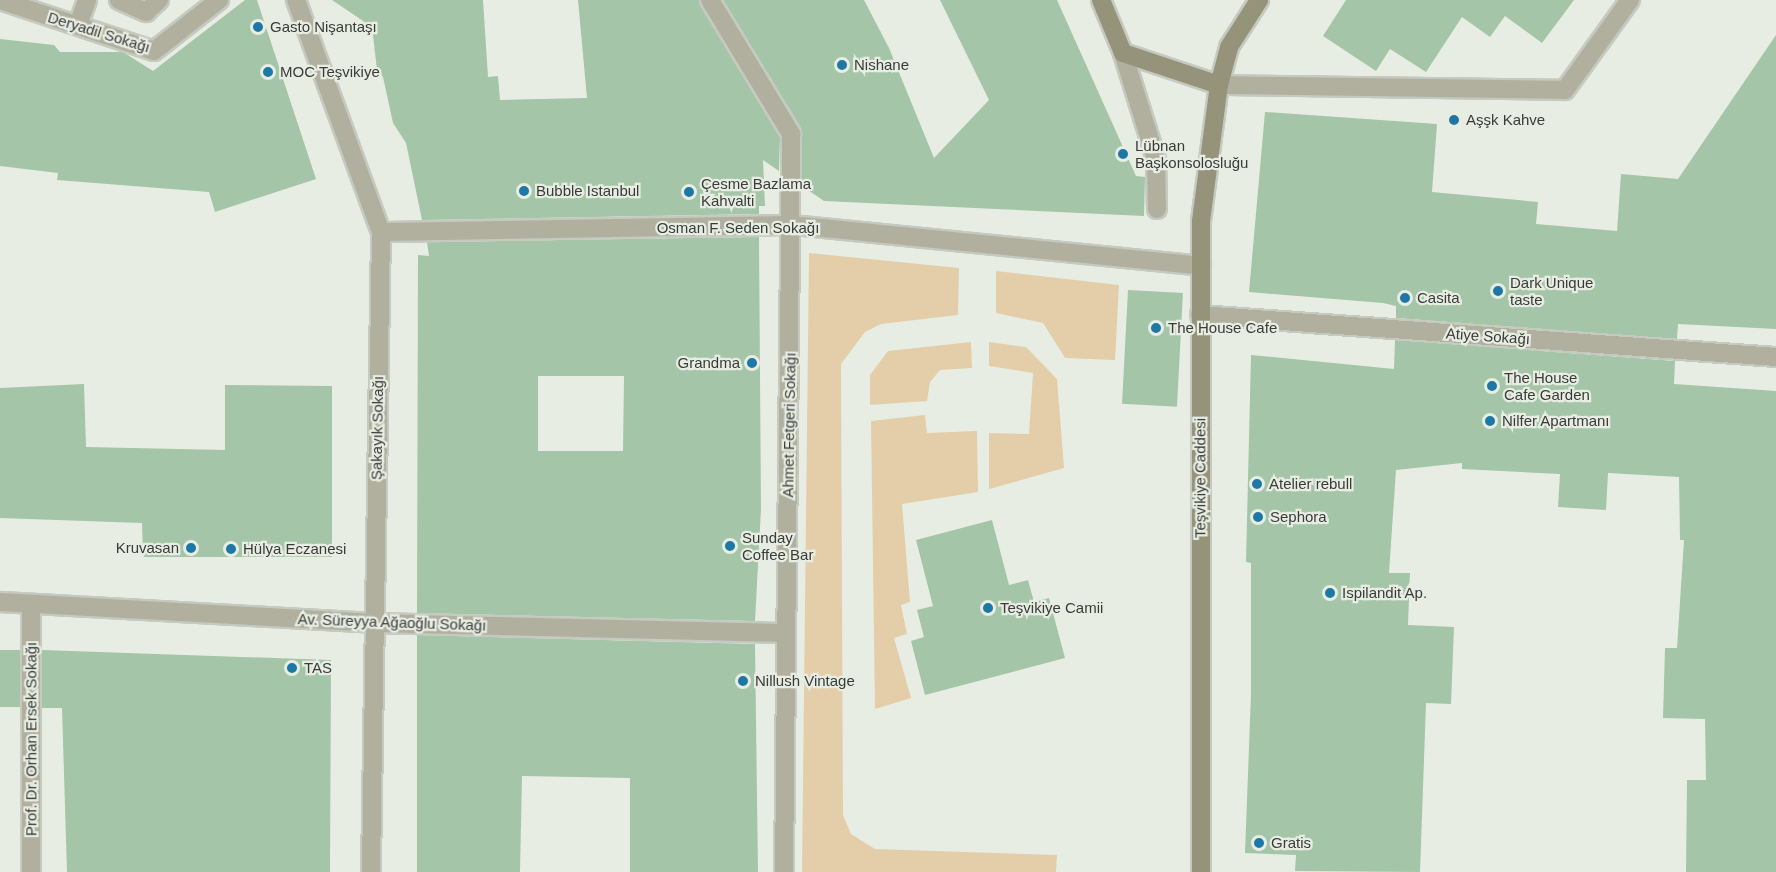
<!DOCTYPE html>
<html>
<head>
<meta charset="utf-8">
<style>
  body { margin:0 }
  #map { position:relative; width:1776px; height:872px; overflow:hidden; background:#e8ede3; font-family:Helvetica,sans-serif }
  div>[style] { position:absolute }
  .green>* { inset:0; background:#e3cea9 }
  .building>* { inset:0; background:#a4c5a7; transform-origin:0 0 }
  .roads { filter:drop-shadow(2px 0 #c5cac1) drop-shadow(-2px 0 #c5cac1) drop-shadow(0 2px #c5cac1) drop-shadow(0 -2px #c5cac1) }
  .lane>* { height:18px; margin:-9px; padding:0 9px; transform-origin:9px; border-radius:9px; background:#b1b09e }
  .street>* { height:18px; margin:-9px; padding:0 9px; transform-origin:9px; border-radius:9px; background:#b1b09e }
  .secondary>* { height:18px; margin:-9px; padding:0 9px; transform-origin:9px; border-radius:9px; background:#959379 }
  .dots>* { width:16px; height:16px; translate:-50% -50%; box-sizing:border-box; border:3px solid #e8ede3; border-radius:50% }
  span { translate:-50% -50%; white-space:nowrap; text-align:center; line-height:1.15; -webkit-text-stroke:4.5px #e8ede3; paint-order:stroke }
  .poi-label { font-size:15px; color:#3a3c38 }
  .left { translate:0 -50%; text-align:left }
  .right { translate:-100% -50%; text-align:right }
  .street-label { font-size:15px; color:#3a3c38 }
</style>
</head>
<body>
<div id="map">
  <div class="green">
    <i style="clip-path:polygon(809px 253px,959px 268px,958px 315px,881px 324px,865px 332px,841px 364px,843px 815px,851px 834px,875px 849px,1057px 855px,1056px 872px,802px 872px)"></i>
    <i style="clip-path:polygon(996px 271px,1119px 285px,1115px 360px,1065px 358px,1043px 323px,996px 313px)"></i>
    <i style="clip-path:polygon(971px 342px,972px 368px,940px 370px,930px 382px,927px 401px,870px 405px,870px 375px,888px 351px)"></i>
    <i style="clip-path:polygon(989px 342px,1026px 347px,1057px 379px,1064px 468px,989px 489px,989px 433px,1029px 434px,1033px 373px,989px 366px)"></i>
    <i style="clip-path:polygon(925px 415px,927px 433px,977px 431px,978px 492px,902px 504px,910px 602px,901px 605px,907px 634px,894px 638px,911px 698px,875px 709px,871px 421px)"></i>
  </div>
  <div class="building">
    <i style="clip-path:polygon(245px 0,257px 0,316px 179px,215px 212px,209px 192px,57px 180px,58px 173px,0 166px,0 39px,54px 45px,60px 52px,123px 52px,153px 71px)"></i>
    <i style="clip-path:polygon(332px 0,483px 0,488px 77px,498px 76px,500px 100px,587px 98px,578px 0,699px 0,780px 137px,779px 171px,763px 160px,765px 206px,759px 206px,759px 214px,422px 220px,406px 143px,393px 123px,383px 77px,377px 70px,372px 27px)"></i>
    <i style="clip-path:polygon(723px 0,864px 0,889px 48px,934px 158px,989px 100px,940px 0,1057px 0,1136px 176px,1145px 177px,1144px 216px,824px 201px,802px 186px,801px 128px)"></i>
    <i style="clip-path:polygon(1346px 0,1574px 0,1542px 43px,1505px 16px,1490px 37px,1462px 17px,1426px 72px,1390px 49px,1376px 71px,1323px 36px)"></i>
    <i style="clip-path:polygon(1776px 35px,1776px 329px,1678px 324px,1677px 339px,1396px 318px,1396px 306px,1383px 303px,1249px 292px,1265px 112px,1437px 124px,1432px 192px,1538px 202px,1536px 224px,1617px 231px,1621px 174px,1678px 179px)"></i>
    <i style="clip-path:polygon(evenodd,759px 237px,761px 509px,755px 621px,417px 613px,418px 255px,429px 256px,427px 242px,759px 237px,538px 376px,624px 376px,623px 451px,538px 451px,538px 376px)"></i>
    <i style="left:1128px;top:290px;width:55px;height:114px;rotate:3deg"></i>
    <i style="clip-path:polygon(1395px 340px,1675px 361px,1674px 384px,1776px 391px,1776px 872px,1686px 872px,1687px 780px,1706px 780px,1705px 719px,1663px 718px,1665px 648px,1677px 648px,1684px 540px,1680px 540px,1679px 477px,1608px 473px,1606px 510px,1558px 507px,1560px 474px,1462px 469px,1462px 463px,1396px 470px,1389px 573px,1410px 573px,1408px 625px,1454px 627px,1451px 704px,1426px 703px,1420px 872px,1295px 871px,1296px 855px,1245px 853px,1251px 694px,1251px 563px,1246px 562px,1251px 355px,1394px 369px)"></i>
    <i style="clip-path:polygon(84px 384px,86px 447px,225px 450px,225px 385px,332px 386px,332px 557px,143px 557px,142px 523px,0 518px,0 388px)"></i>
    <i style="clip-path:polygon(992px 520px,1009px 585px,1028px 580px,1034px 602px,1049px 598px,1065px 658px,925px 695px,911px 641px,924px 637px,917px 610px,933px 606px,916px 540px)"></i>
    <i style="clip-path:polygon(417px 635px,755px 644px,758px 872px,630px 872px,630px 778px,522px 776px,520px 872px,417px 872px)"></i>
    <i style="left:0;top:650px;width:20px;height:57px"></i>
    <i style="clip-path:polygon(42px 650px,331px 660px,330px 872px,67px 872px,62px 708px,42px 708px)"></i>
  </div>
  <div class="roads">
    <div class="lane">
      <i style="left:1123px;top:53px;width:111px;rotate:72.7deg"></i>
      <i style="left:1156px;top:159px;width:50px;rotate:88.9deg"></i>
    </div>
    <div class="street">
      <i style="left:0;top:0;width:162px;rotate:18.3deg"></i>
      <i style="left:154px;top:51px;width:83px;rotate:-38.1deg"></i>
      <i style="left:119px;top:0;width:30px;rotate:24deg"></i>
      <i style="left:146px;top:12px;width:18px;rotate:-43deg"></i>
      <i style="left:296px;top:0;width:247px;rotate:69.9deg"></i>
      <i style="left:381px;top:232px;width:640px;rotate:90.9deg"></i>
      <i style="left:710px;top:0;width:157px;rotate:58.8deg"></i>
      <i style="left:791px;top:134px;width:738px;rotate:90.54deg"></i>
      <i style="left:78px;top:25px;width:27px;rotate:-70deg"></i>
      <i style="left:1219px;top:85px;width:346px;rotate:0.8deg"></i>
      <i style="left:1565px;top:90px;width:111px;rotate:-54.2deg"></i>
      <i style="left:381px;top:232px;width:412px;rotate:-1deg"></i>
      <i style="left:793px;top:225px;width:410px;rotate:5.7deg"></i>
      <i style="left:1200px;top:315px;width:578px;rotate:4.17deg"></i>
      <i style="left:0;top:602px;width:374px;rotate:3.2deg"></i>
      <i style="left:373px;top:623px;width:411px;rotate:1.4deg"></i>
      <i style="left:31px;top:872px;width:266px;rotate:-90deg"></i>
    </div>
    <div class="secondary">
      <i style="left:1101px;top:0;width:57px;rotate:67.5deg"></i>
      <i style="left:1123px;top:53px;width:101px;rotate:18.4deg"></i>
      <i style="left:1201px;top:872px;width:651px;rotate:-90deg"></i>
      <i style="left:1201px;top:221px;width:137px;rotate:-82.5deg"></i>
      <i style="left:1219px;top:85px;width:39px;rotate:-75deg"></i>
      <i style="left:1229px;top:47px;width:56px;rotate:-57.4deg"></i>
    </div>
  </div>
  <div class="dots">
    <i style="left:258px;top:27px;background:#1e78a6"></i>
    <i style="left:842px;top:65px;background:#1e78a6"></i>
    <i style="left:268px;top:72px;background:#1e78a6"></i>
    <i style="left:1454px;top:120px;background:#1e78a6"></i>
    <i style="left:1123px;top:154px;background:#1e78a6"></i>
    <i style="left:524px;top:191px;background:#1e78a6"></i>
    <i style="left:689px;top:192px;background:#1e78a6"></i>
    <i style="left:1498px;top:291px;background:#1e78a6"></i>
    <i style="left:1405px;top:298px;background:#1e78a6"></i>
    <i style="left:1156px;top:328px;background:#1e78a6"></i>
    <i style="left:752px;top:363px;background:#1e78a6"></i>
    <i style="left:1492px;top:386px;background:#1e78a6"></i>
    <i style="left:1490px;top:421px;background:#1e78a6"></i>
    <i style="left:1257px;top:484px;background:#1e78a6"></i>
    <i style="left:1258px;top:517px;background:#1e78a6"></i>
    <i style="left:730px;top:546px;background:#1e78a6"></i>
    <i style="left:191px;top:548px;background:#1e78a6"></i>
    <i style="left:231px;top:549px;background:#1e78a6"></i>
    <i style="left:1330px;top:593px;background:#1e78a6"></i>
    <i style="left:988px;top:608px;background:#1e78a6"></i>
    <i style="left:292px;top:668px;background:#1e78a6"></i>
    <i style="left:743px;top:681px;background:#1e78a6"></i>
    <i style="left:1259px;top:843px;background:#1e78a6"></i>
  </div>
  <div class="poi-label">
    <span class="left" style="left:270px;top:27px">Gasto Nişantaşı</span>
    <span class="left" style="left:854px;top:65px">Nishane</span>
    <span class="left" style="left:280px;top:72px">MOC Teşvikiye</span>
    <span class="left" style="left:1466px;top:120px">Aşşk Kahve</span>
    <span class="left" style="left:1135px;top:154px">Lübnan<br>Başkonsolosluğu</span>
    <span class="left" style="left:701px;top:192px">Çesme Bazlama<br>Kahvalti</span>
    <span class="left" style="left:536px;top:191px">Bubble Istanbul</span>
    <span class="left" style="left:1510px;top:291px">Dark Unique<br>taste</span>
    <span class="left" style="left:1417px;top:298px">Casita</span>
    <span class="left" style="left:1168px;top:328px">The House Cafe</span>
    <span class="right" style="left:740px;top:363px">Grandma</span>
    <span class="left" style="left:1504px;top:386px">The House<br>Cafe Garden</span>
    <span class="left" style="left:1502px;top:421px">Nilfer Apartmanı</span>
    <span class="left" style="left:1269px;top:484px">Atelier rebull</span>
    <span class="left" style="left:1270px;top:517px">Sephora</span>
    <span class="left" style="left:742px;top:546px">Sunday<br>Coffee Bar</span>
    <span class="right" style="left:179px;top:548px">Kruvasan</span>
    <span class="left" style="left:243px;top:549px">Hülya Eczanesi</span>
    <span class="left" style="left:1342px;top:593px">Ispilandit Ap.</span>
    <span class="left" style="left:1000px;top:608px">Teşvikiye Camii</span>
    <span class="left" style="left:304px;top:668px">TAS</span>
    <span class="left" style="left:755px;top:681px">Nillush Vintage</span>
    <span class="left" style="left:1271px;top:843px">Gratis</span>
  </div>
  <div class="street-label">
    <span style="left:99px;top:32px;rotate:17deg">Deryadil Sokağı</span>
    <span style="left:738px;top:228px">Osman F. Seden Sokağı</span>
    <span style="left:1488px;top:336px;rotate:4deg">Atiye Sokağı</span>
    <span style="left:789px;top:425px;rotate:-89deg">Ahmet Fetgeri Sokağı</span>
    <span style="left:377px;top:428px;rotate:-89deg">Şakayık Sokağı</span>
    <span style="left:1200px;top:478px;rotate:-90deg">Teşvikiye Caddesi</span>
    <span style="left:392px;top:622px;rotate:2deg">Av. Süreyya Ağaoğlu Sokağı</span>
    <span style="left:31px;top:739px;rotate:-90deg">Prof. Dr. Orhan Ersek Sokağı</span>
  </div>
</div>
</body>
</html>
